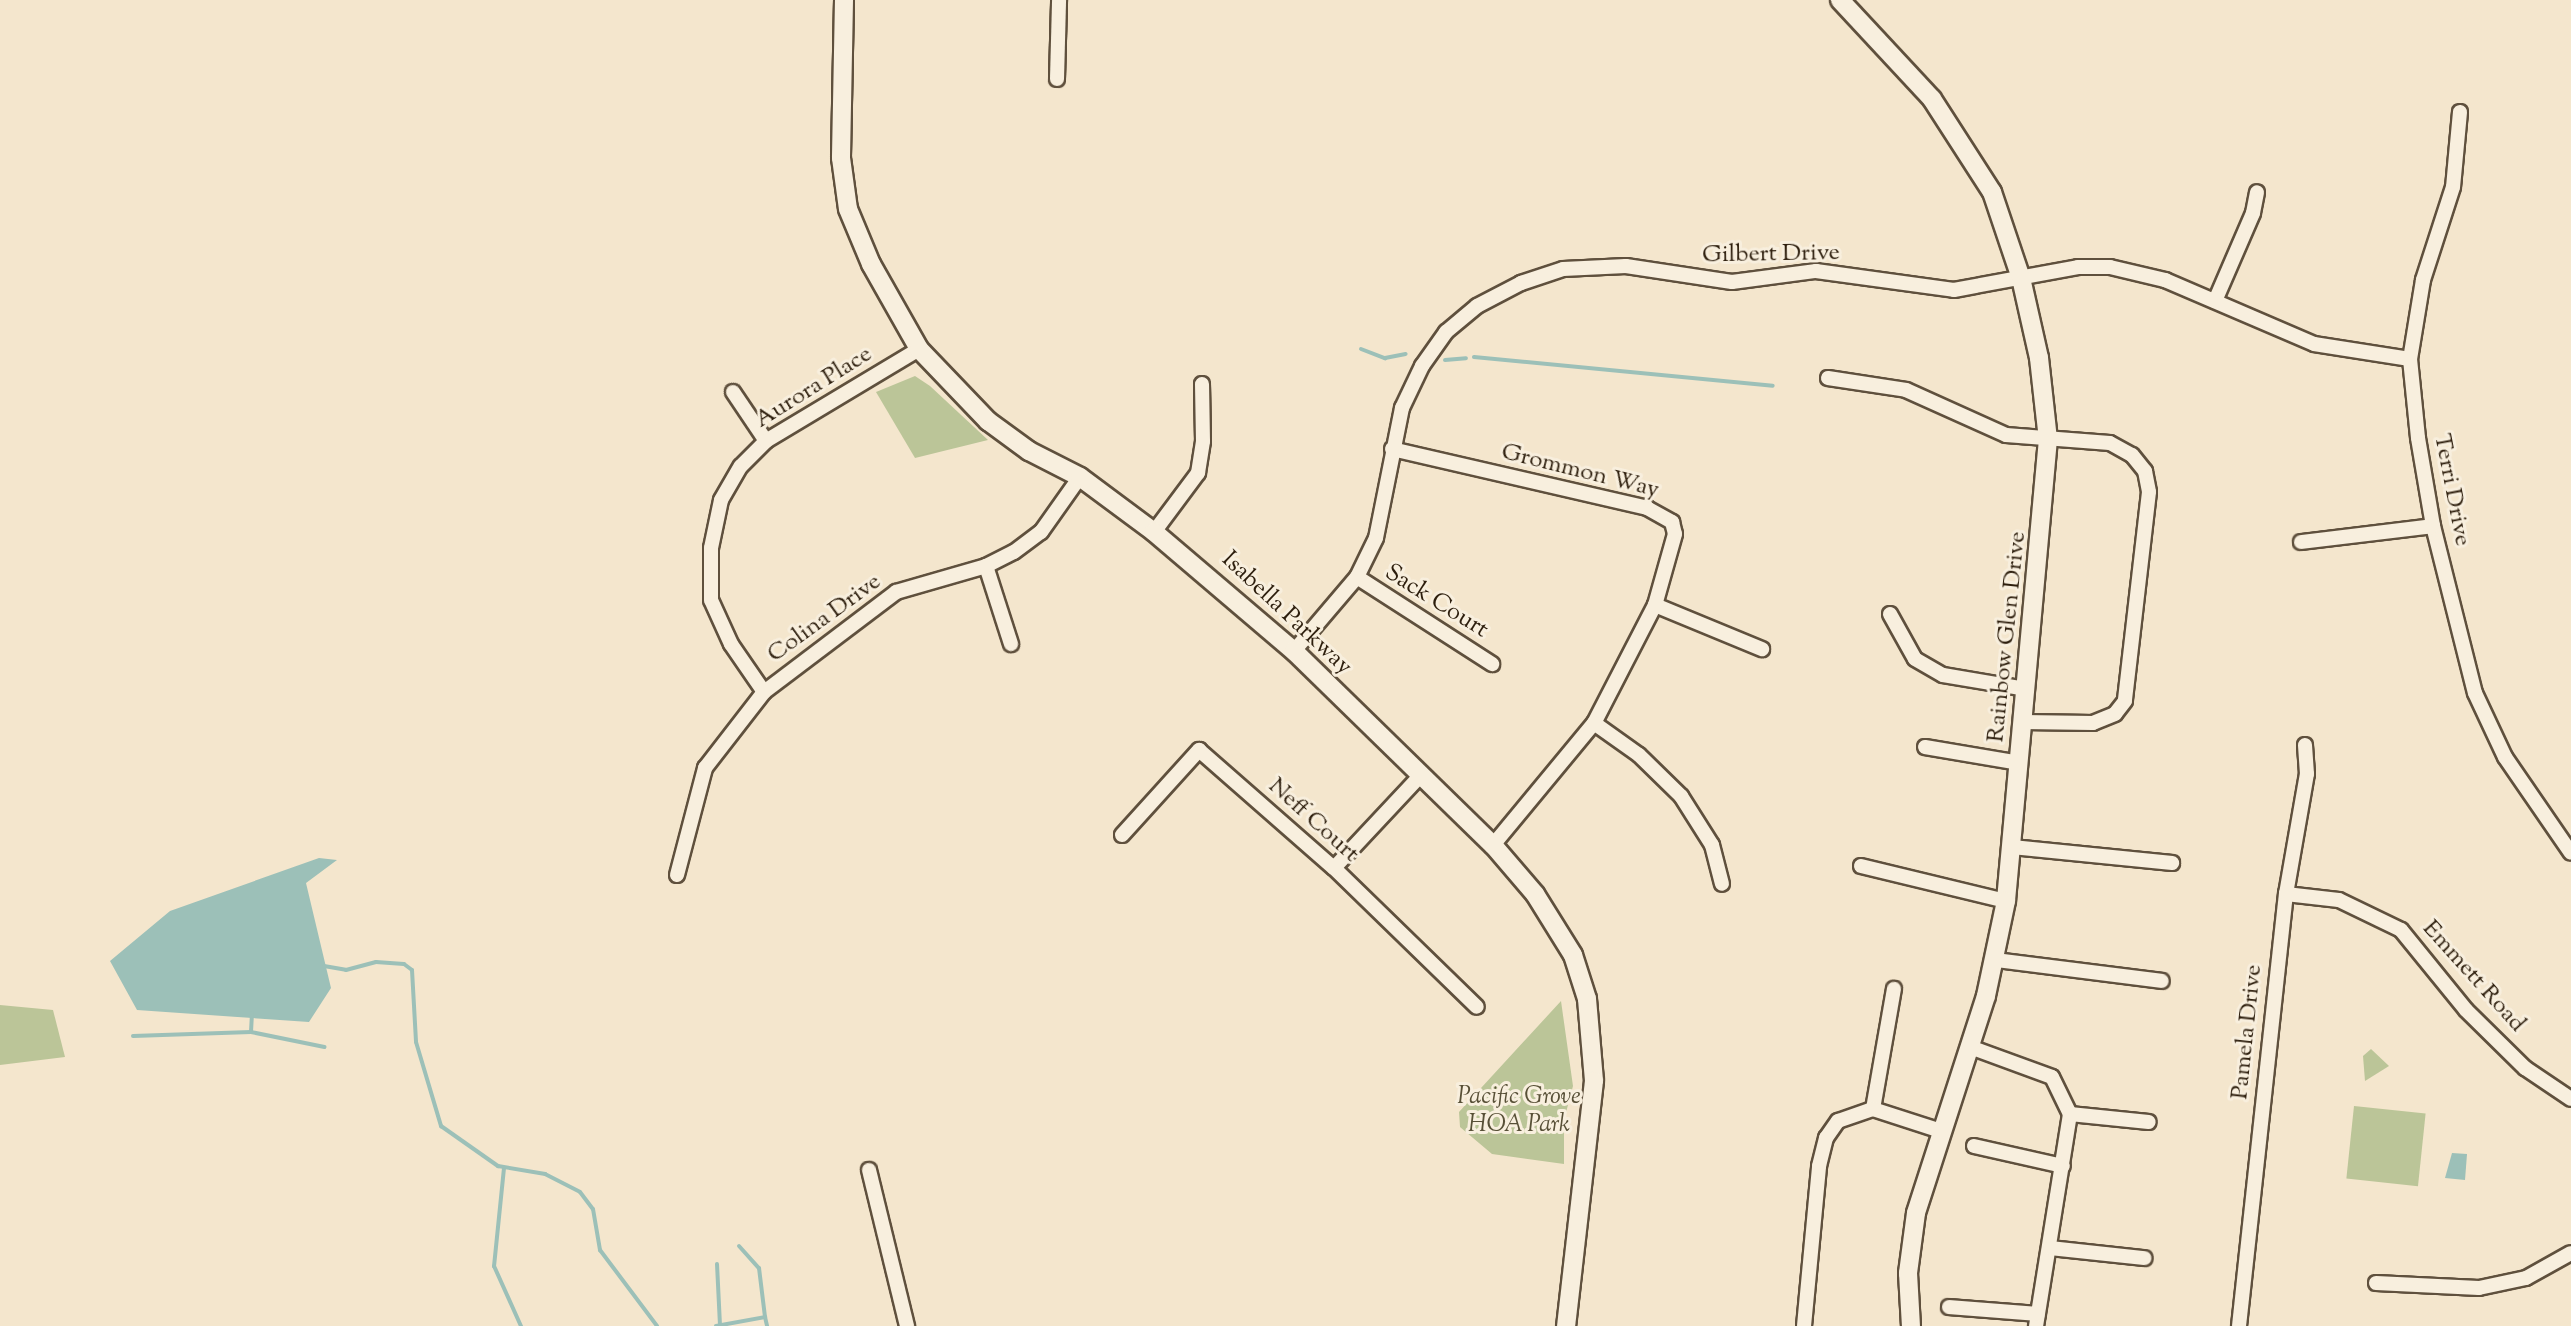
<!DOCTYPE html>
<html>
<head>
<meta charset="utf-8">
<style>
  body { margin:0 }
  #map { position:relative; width:2571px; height:1326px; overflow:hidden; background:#f4e6cd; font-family:"Sorts Mill Goudy",serif }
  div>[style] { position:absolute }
  .green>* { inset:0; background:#bbc598; transform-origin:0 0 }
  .water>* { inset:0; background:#9cc0b8 }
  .stream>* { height:4px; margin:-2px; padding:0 2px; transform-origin:2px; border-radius:2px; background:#9cc0b8 }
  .roads { filter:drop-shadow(2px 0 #5f503d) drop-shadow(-2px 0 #5f503d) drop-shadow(0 2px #5f503d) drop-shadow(0 -2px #5f503d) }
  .minor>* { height:14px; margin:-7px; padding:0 7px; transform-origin:7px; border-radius:7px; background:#f8efde }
  .tertiary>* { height:18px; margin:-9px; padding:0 9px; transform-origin:9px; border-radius:9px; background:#f8efde }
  span { translate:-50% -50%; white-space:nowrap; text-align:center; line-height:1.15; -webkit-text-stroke:6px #f8efde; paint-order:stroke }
  .street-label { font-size:24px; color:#2d1e0d }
  .park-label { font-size:24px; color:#585037; font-style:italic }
</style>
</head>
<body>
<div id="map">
  <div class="green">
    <i style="clip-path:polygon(915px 376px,930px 386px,988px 440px,915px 458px,876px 392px)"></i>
    <i style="clip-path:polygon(1561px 1001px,1573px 1086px,1564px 1120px,1564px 1164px,1492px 1154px,1460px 1127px,1459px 1112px)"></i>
    <i style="clip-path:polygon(0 1005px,53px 1010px,65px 1057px,0 1065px)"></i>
    <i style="clip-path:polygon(2371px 1049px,2389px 1066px,2365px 1081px,2363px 1056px)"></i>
    <i style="left:2354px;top:1106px;width:72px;height:73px;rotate:6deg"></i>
  </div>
  <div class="water">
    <i style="clip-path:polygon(319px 858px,337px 860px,306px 883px,331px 988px,309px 1022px,137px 1010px,110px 961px,170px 911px)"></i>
    <i style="clip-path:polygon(2452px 1153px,2467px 1154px,2465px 1180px,2445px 1178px)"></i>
  </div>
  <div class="stream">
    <i style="left:1361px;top:349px;width:26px;rotate:21deg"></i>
    <i style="left:1385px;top:358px;width:21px;rotate:-11deg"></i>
    <i style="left:1474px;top:357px;width:300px;rotate:5.5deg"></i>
    <i style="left:1445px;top:360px;width:21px;rotate:-5deg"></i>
    <i style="left:324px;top:966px;width:22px;rotate:10deg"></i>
    <i style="left:346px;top:970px;width:31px;rotate:-15deg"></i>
    <i style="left:376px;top:962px;width:28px;rotate:4deg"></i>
    <i style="left:404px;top:964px;width:10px;rotate:37deg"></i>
    <i style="left:412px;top:970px;width:72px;rotate:86.8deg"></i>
    <i style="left:416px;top:1042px;width:88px;rotate:73.4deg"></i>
    <i style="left:441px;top:1126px;width:70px;rotate:35.1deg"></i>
    <i style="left:498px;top:1166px;width:48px;rotate:9.7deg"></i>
    <i style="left:545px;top:1174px;width:39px;rotate:27deg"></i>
    <i style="left:580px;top:1192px;width:21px;rotate:53deg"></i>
    <i style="left:593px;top:1209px;width:42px;rotate:80.3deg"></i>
    <i style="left:600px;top:1250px;width:95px;rotate:53.1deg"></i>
    <i style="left:252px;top:1013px;width:19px;rotate:93deg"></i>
    <i style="left:251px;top:1032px;width:75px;rotate:11.6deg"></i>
    <i style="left:133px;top:1036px;width:118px;rotate:-1.9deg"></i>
    <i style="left:504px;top:1168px;width:99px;rotate:95.8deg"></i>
    <i style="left:494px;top:1266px;width:66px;rotate:65.8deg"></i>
    <i style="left:739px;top:1246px;width:30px;rotate:48deg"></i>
    <i style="left:759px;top:1268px;width:49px;rotate:83deg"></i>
    <i style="left:717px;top:1264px;width:62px;rotate:87.2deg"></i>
    <i style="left:716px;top:1326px;width:50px;rotate:-10.4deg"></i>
    <i style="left:765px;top:1317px;width:9px;rotate:77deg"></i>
  </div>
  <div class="roads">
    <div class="minor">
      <i style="left:1057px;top:79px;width:79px;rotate:-88.5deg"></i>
      <i style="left:2460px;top:112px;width:75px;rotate:95.3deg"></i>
      <i style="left:2453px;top:187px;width:98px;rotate:107.9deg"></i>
      <i style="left:2423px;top:280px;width:80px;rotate:99.3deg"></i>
      <i style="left:2410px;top:359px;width:79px;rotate:84.2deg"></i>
      <i style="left:2418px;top:438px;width:89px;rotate:80.3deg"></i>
      <i style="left:2433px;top:526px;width:172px;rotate:75.9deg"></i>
      <i style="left:2475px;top:693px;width:71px;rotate:64.9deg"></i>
      <i style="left:2505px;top:757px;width:116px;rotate:55.5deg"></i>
      <i style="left:2215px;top:301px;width:96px;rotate:-66.6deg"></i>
      <i style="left:2253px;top:213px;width:21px;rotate:-79deg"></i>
      <i style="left:1828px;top:378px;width:79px;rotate:8.7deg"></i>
      <i style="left:1906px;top:390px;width:110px;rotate:24.2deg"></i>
      <i style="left:2006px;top:435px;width:104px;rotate:4.4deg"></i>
      <i style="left:2110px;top:443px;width:25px;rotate:29deg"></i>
      <i style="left:2132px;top:455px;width:21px;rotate:51deg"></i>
      <i style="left:2145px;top:471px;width:21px;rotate:79deg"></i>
      <i style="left:2149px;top:492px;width:210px;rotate:96.6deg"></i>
      <i style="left:2125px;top:701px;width:16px;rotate:128deg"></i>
      <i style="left:2115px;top:714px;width:24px;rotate:158deg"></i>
      <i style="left:2093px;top:723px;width:70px;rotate:-179.2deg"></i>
      <i style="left:733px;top:392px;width:59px;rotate:56deg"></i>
      <i style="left:1392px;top:449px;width:262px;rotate:13deg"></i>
      <i style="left:1647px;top:508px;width:29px;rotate:29deg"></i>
      <i style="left:1672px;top:522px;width:12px;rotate:76deg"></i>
      <i style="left:1675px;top:534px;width:74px;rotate:105.7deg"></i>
      <i style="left:1655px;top:605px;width:133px;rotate:117.3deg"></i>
      <i style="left:1594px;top:723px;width:158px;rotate:129.6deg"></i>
      <i style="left:1154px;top:532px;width:74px;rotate:-53.3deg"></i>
      <i style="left:1198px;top:473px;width:32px;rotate:-81deg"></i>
      <i style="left:1203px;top:441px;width:57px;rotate:-91deg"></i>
      <i style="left:2301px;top:542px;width:133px;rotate:-6.9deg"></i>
      <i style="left:986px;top:566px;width:82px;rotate:72.2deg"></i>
      <i style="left:1357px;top:577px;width:161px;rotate:32.8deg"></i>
      <i style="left:1655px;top:605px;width:116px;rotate:22.4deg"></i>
      <i style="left:1890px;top:614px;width:51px;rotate:60.9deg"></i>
      <i style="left:1915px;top:659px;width:32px;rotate:30deg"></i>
      <i style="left:1943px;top:675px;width:85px;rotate:9.5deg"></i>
      <i style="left:1294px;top:651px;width:97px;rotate:-49.6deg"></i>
      <i style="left:1357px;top:577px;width:43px;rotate:-64deg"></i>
      <i style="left:1376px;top:538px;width:133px;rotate:-78.7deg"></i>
      <i style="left:1402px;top:408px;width:47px;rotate:-64.5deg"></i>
      <i style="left:1422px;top:366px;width:42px;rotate:-54.8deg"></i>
      <i style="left:1446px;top:332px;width:40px;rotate:-40deg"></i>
      <i style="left:1477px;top:306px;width:50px;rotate:-27.6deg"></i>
      <i style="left:1521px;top:283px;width:44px;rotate:-18.4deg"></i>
      <i style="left:1563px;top:269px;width:63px;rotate:-2.7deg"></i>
      <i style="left:1626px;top:266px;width:107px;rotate:8.6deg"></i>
      <i style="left:1732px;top:282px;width:85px;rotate:-7.5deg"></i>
      <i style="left:1816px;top:271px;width:139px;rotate:7.8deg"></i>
      <i style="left:1954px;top:290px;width:126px;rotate:-10.5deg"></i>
      <i style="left:2078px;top:267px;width:32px"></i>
      <i style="left:2110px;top:267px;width:57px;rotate:13.3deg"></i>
      <i style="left:2165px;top:280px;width:162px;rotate:23.2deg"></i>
      <i style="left:2314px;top:344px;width:97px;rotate:8.9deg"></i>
      <i style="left:764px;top:692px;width:58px;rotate:-124.5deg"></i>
      <i style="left:731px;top:644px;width:48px;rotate:-114.4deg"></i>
      <i style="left:711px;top:600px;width:52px;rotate:-90deg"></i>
      <i style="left:711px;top:548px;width:49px;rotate:-78.2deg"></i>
      <i style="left:721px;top:500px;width:39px;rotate:-60deg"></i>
      <i style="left:741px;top:466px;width:35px;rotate:-45deg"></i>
      <i style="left:766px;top:441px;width:179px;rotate:-31deg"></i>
      <i style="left:1594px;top:723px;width:55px;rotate:35.4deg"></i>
      <i style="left:1639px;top:755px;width:59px;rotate:44.3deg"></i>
      <i style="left:1681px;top:796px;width:58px;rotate:57.7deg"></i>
      <i style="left:1712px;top:845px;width:40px;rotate:75.6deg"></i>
      <i style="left:1925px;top:747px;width:96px;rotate:9.6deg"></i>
      <i style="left:1122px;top:835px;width:115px;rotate:-47.8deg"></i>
      <i style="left:1199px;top:750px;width:179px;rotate:41.2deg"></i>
      <i style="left:1334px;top:868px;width:199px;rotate:44.2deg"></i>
      <i style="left:2012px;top:847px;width:161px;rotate:5.7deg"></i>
      <i style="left:1861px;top:866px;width:149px;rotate:13.6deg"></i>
      <i style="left:1334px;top:868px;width:127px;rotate:-46.9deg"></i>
      <i style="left:677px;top:875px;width:111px;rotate:-75.3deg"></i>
      <i style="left:705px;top:768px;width:96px;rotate:-52.2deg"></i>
      <i style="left:764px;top:692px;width:166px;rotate:-37.1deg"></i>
      <i style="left:896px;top:592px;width:94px;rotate:-16.1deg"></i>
      <i style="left:986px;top:566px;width:31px;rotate:-27deg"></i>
      <i style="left:1014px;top:552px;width:34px;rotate:-37deg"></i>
      <i style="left:1041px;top:532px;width:67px;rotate:-54.7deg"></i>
      <i style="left:2286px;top:894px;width:53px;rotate:6.5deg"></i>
      <i style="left:2339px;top:900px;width:69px;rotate:25.8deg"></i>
      <i style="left:2401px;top:930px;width:103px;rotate:50.9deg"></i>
      <i style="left:2466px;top:1010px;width:83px;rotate:44.5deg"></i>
      <i style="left:2525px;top:1068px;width:55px;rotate:34deg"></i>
      <i style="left:1996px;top:960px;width:167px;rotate:7.2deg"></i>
      <i style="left:1970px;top:1047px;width:87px;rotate:20.1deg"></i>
      <i style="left:2052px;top:1077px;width:41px;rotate:64.1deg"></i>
      <i style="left:2070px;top:1114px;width:215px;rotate:99.1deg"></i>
      <i style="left:1873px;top:1109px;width:122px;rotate:-80.1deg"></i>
      <i style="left:2070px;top:1114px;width:79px;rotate:5.8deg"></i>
      <i style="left:1974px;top:1146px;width:91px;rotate:12.7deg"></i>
      <i style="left:869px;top:1170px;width:161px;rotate:76.3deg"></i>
      <i style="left:2050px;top:1248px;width:95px;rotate:6.1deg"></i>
      <i style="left:2376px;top:1283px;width:103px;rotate:2.8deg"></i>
      <i style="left:2479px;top:1288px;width:48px;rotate:-12deg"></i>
      <i style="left:2526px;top:1278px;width:51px;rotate:-29.1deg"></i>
      <i style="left:1949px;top:1307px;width:89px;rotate:4.5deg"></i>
      <i style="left:1804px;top:1326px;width:161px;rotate:-84.6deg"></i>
      <i style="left:1819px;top:1166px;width:29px;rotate:-76deg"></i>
      <i style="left:1826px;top:1138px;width:21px;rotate:-55deg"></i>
      <i style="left:1838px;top:1121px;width:37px;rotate:-19deg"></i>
      <i style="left:1873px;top:1109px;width:71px;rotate:17.9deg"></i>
      <i style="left:2239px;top:1326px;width:435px;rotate:-83.8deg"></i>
      <i style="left:2286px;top:894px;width:122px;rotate:-80.1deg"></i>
      <i style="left:2307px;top:774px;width:29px;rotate:-94deg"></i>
    </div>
    <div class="tertiary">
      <i style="left:844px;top:0;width:158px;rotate:91.1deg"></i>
      <i style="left:841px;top:158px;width:51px;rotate:82.2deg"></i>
      <i style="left:848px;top:209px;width:60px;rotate:67.3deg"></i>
      <i style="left:871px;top:264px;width:98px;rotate:60.5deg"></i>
      <i style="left:919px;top:349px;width:100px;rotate:46.2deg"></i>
      <i style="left:988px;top:421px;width:51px;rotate:36.2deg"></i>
      <i style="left:1029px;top:451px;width:57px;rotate:27deg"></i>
      <i style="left:1080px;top:477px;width:92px;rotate:36.6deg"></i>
      <i style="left:1154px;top:532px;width:184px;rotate:40.4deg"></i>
      <i style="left:1294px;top:651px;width:278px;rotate:44.3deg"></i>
      <i style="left:1493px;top:845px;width:65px;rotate:49.4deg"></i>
      <i style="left:1535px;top:894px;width:72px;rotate:58.1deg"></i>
      <i style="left:1573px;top:955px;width:46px;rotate:72.3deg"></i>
      <i style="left:1587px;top:999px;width:82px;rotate:85.1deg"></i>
      <i style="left:1594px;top:1081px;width:247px;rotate:96.5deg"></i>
      <i style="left:1840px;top:0;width:135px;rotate:47.1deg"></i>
      <i style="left:1932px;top:99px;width:111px;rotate:57.2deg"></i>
      <i style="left:1992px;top:192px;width:91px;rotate:71.4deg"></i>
      <i style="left:2021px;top:278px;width:82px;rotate:77.3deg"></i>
      <i style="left:2039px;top:358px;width:81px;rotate:83.7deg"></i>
      <i style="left:2048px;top:439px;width:464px;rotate:95.2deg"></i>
      <i style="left:2006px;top:901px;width:97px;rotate:101.9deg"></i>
      <i style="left:1986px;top:996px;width:228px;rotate:107.9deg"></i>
      <i style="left:1916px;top:1213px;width:61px;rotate:97.6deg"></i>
      <i style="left:1908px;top:1273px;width:53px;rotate:86.8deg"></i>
    </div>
  </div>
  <div class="street-label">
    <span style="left:1771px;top:255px;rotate:-1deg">Gilbert Drive</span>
    <span style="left:814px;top:388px;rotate:-32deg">Aurora Place</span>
    <span style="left:1580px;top:472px;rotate:14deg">Grommon Way</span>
    <span style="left:2451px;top:490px;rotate:79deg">Terri Drive</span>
    <span style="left:1436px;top:602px;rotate:32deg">Sack Court</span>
    <span style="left:1286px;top:614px;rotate:43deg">Isabella Parkway</span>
    <span style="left:825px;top:619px;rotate:-36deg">Colina Drive</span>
    <span style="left:2008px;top:637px;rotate:-84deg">Rainbow Glen Drive</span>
    <span style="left:1313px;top:821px;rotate:42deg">Neff Court</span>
    <span style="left:2473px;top:977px;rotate:48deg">Emmett Road</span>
    <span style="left:2248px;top:1032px;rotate:-84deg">Pamela Drive</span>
  </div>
  <div class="park-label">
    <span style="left:1519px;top:1112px">Pacific Grove<br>HOA Park</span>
  </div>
</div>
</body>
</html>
